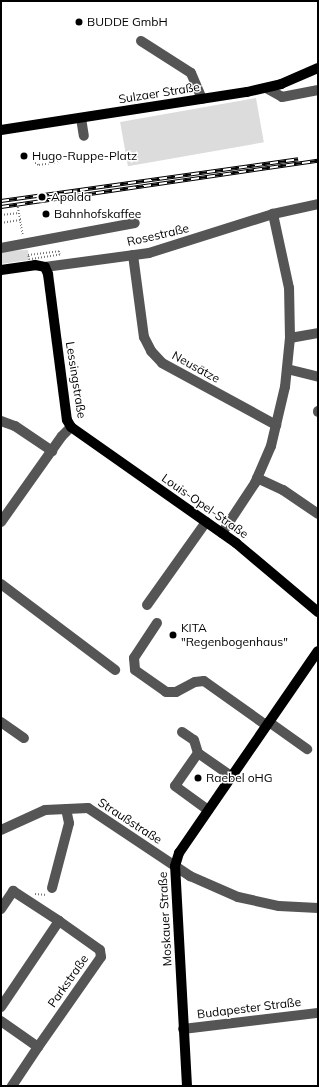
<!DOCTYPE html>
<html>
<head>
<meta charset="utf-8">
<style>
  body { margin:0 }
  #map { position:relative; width:319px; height:1087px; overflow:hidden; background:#fff; font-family:Mulish,sans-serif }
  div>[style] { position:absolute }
  .green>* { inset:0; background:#dcdcdc; transform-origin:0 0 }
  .path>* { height:1.5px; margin-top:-0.75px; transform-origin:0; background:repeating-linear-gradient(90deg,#777 0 1px,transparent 0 3px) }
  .minor>* { height:10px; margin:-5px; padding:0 5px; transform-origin:5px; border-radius:5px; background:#555 }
  .major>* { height:10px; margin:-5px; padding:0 5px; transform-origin:5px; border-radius:5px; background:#000 }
  .rail>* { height:4px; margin-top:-2px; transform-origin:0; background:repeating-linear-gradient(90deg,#fff 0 8px,#000 0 16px); box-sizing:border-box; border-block:1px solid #000 }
  .dots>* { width:11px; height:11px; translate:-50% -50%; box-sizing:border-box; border:2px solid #fff; border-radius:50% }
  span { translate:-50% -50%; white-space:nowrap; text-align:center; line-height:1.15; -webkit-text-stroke:3px #fff; paint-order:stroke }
  .poi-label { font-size:12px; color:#000 }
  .left { translate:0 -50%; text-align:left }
  .street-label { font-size:12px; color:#000 }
  .frame { position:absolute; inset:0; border:2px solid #000; pointer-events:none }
</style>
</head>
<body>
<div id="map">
  <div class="green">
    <i style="left:256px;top:98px;width:45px;height:138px;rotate:80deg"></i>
    <i style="clip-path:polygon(28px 250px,29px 260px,1px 264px,1px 251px)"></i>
  </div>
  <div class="path">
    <i style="left:35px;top:163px;width:4px;rotate:27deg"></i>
    <i style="left:39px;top:165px;width:18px;rotate:-9deg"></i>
    <i style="left:57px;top:162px;width:4px;rotate:-45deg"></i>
    <i style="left:18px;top:207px;width:28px;rotate:80deg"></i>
    <i style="left:1px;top:215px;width:18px;rotate:-6deg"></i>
    <i style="left:1px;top:223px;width:19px;rotate:-9deg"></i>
    <i style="left:59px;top:251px;width:4px;rotate:76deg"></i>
    <i style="left:60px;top:255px;width:31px;rotate:171deg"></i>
    <i style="left:29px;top:260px;width:5px;rotate:-101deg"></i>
    <i style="left:28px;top:255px;width:31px;rotate:-7deg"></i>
    <i style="left:35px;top:894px;width:12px;rotate:5deg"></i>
  </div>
  <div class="minor">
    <i style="left:141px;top:41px;width:59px;rotate:32.6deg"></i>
    <i style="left:191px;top:73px;width:28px;rotate:67deg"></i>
    <i style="left:266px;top:88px;width:18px;rotate:29deg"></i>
    <i style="left:282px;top:97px;width:37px;rotate:-11deg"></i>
    <i style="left:81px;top:118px;width:18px;rotate:81deg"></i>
    <i style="left:1px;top:248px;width:136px;rotate:-10.6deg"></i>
    <i style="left:133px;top:255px;width:83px;rotate:82.4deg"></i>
    <i style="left:144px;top:337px;width:16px;rotate:63deg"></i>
    <i style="left:151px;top:351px;width:16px;rotate:47deg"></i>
    <i style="left:162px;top:363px;width:130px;rotate:28.5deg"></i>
    <i style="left:45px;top:267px;width:105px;rotate:-7.7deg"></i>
    <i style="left:149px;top:253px;width:130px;rotate:-17.5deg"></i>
    <i style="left:273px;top:214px;width:46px;rotate:-12.5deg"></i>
    <i style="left:290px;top:338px;width:28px;rotate:-10deg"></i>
    <i style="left:287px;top:369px;width:32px;rotate:14deg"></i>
    <i style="left:318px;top:411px;width:1px;rotate:90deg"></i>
    <i style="left:1px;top:421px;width:15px;rotate:20deg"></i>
    <i style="left:15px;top:426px;width:45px;rotate:34deg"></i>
    <i style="left:257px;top:478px;width:29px;rotate:25deg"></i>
    <i style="left:283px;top:490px;width:42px;rotate:34.4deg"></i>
    <i style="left:1px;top:522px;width:105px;rotate:-54.7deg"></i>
    <i style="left:62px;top:436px;width:13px;rotate:-45deg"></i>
    <i style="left:222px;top:533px;width:60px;rotate:-56.6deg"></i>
    <i style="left:255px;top:483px;width:40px;rotate:-66.6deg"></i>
    <i style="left:271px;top:446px;width:61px;rotate:-76.7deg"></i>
    <i style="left:285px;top:387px;width:49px;rotate:-84.2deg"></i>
    <i style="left:290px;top:338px;width:50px;rotate:-91.1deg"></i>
    <i style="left:289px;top:288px;width:76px;rotate:-102.2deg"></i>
    <i style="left:1px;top:584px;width:143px;rotate:37deg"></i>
    <i style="left:147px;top:605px;width:102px;rotate:-54.6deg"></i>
    <i style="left:157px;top:623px;width:42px;rotate:123.3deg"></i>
    <i style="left:134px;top:658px;width:12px;rotate:85deg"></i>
    <i style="left:135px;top:670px;width:38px;rotate:35deg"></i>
    <i style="left:166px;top:692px;width:10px"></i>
    <i style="left:176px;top:692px;width:21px;rotate:-28deg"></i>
    <i style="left:195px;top:682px;width:9px;rotate:-6deg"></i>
    <i style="left:204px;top:681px;width:76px;rotate:35.4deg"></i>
    <i style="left:1px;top:722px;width:28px;rotate:35deg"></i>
    <i style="left:269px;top:722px;width:47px;rotate:35.4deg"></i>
    <i style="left:182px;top:732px;width:14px;rotate:34deg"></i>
    <i style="left:194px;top:740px;width:14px;rotate:73deg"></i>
    <i style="left:198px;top:753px;width:40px;rotate:124.9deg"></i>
    <i style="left:175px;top:786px;width:41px;rotate:36deg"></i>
    <i style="left:198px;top:753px;width:40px;rotate:34.9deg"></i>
    <i style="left:1px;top:830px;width:48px;rotate:-24.4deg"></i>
    <i style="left:45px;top:810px;width:43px;rotate:-2.7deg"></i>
    <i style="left:88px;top:808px;width:123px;rotate:33.7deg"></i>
    <i style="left:190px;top:876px;width:52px;rotate:23.6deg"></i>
    <i style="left:238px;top:897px;width:42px;rotate:12.4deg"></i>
    <i style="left:279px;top:906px;width:39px;rotate:3deg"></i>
    <i style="left:52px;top:888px;width:67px;rotate:-75.3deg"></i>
    <i style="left:69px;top:823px;width:14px;rotate:-102deg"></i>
    <i style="left:1px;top:909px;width:22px;rotate:-56deg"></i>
    <i style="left:13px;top:891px;width:55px;rotate:33.1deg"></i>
    <i style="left:1px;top:1007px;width:104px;rotate:-56deg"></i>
    <i style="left:59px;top:921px;width:50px;rotate:35.3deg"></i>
    <i style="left:100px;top:950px;width:7px;rotate:82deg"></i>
    <i style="left:101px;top:957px;width:110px;rotate:125deg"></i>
    <i style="left:1px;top:1021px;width:45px;rotate:35.1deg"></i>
    <i style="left:38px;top:1047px;width:47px;rotate:123.7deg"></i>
    <i style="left:183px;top:1029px;width:136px;rotate:-6.8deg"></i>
  </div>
  <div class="major">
    <i style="left:1px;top:130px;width:249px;rotate:-8.8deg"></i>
    <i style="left:247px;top:92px;width:35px;rotate:-13deg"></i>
    <i style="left:281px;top:84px;width:40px;rotate:-23.4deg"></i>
    <i style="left:1px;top:270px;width:34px;rotate:-8deg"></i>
    <i style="left:35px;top:265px;width:10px;rotate:11deg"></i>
    <i style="left:45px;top:267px;width:8px;rotate:67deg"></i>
    <i style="left:48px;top:274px;width:147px;rotate:82.6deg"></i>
    <i style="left:67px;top:420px;width:8px;rotate:60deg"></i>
    <i style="left:71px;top:427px;width:202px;rotate:35.1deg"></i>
    <i style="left:236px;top:543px;width:107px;rotate:40.1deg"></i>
    <i style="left:187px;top:1086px;width:220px;rotate:-93.1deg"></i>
    <i style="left:175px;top:866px;width:14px;rotate:-73deg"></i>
    <i style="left:179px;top:853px;width:245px;rotate:-55.5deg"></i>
  </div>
  <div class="rail">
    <i style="left:1px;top:201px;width:300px;rotate:-8deg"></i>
    <i style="left:1px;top:207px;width:320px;rotate:-8.3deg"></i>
  </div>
  <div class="dots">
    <i style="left:79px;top:22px;background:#000"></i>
    <i style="left:24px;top:156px;background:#000"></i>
    <i style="left:42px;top:197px;background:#000"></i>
    <i style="left:46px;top:214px;background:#000"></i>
    <i style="left:173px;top:635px;background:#000"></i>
    <i style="left:198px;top:778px;background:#000"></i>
  </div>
  <div class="poi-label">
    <span class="left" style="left:87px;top:22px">BUDDE GmbH</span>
    <span class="left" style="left:32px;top:156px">Hugo-Ruppe-Platz</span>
    <span class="left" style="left:51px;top:197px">Apolda</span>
    <span class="left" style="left:54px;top:214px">Bahnhofskaffee</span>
    <span class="left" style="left:181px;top:635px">KITA<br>"Regenbogenhaus"</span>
    <span class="left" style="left:206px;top:778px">Raebel oHG</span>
  </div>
  <div class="street-label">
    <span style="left:159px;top:93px;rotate:-9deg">Sulzaer Straße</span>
    <span style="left:158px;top:235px;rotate:-13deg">Rosestraße</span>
    <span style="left:196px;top:367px;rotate:29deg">Neusätze</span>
    <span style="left:76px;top:380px;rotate:81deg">Lessingstraße</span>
    <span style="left:205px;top:506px;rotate:35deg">Louis-Opel-Straße</span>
    <span style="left:130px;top:821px;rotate:33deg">Straußstraße</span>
    <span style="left:165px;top:919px;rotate:-93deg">Moskauer Straße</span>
    <span style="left:68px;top:981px;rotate:-55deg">Parkstraße</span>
    <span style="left:249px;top:1008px;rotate:-7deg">Budapester Straße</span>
  </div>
  <div class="frame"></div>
</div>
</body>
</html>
